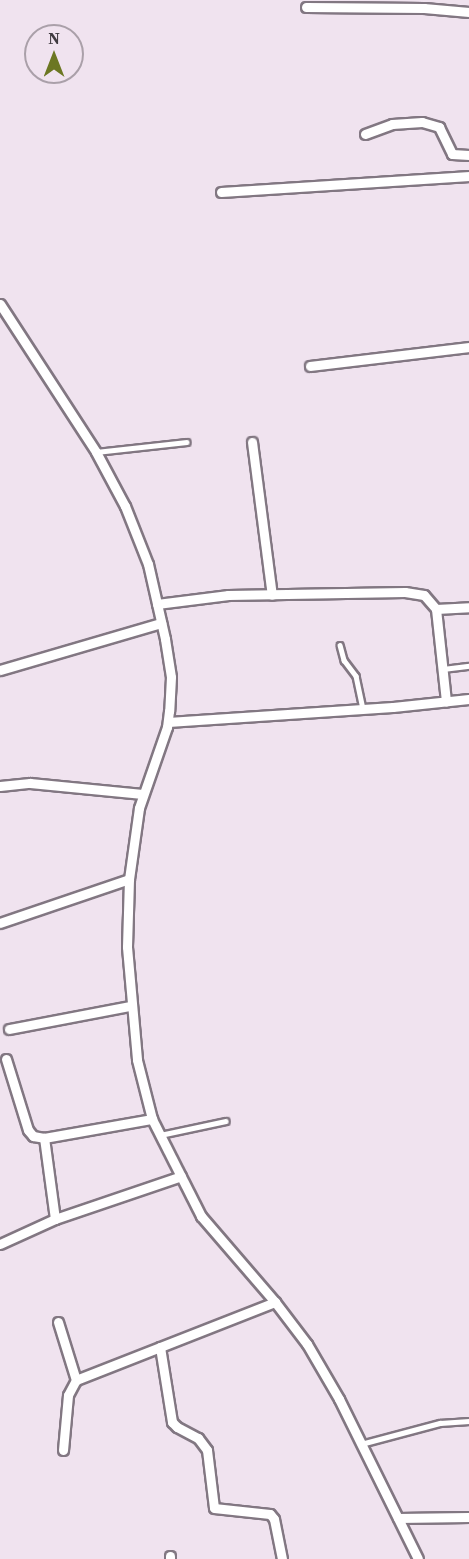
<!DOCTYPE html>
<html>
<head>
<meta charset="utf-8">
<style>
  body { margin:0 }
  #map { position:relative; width:469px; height:1559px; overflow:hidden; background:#f0e3ef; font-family:"Source Serif 4",serif }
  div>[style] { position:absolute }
  .roads { filter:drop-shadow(2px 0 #827782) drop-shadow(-2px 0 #827782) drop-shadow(0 2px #827782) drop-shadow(0 -2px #827782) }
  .service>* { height:4.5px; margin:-2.25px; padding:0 2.25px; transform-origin:2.25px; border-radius:2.25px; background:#fff }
  .minor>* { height:9px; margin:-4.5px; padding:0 4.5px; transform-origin:4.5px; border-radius:4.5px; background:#fff }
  span { translate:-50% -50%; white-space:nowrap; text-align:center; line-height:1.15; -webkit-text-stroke:6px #f0e3ef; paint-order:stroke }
  .north { position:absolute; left:24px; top:24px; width:60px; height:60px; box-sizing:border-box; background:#f0e3ef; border:2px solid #aaa0a9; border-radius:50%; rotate:0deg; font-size:16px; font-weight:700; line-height:24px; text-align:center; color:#403b40 }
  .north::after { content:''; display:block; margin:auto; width:21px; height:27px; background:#6c7722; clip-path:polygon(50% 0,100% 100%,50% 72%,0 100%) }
</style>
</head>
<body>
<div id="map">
  <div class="roads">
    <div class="service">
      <i style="left:96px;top:452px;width:91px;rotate:-6.3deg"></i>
      <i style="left:340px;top:645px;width:16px;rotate:75deg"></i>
      <i style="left:344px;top:660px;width:20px;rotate:53deg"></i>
      <i style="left:356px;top:676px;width:33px;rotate:78deg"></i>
      <i style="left:443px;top:669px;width:26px;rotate:-7deg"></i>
      <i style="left:160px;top:1135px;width:67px;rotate:-12deg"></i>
      <i style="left:361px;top:1444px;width:82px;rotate:-14.9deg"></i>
      <i style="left:440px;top:1423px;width:29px;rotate:-4deg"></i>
    </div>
    <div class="minor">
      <i style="left:306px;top:7px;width:118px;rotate:0.5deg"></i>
      <i style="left:424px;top:8px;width:45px;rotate:5.1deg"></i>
      <i style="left:365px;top:134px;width:29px;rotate:-20deg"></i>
      <i style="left:392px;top:124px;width:30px;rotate:-4deg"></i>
      <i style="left:422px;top:122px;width:18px;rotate:16deg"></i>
      <i style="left:439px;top:127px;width:30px;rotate:64deg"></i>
      <i style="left:452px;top:154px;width:17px;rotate:3deg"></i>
      <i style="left:221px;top:192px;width:249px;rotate:-3.7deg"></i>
      <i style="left:0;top:304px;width:176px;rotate:57deg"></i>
      <i style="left:96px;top:452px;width:61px;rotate:61.8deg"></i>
      <i style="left:125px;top:506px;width:62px;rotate:68.4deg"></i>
      <i style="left:148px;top:564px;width:77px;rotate:77.2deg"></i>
      <i style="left:165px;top:639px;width:38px;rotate:81deg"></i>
      <i style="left:171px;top:677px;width:34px;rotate:93deg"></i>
      <i style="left:169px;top:711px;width:16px;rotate:97deg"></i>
      <i style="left:167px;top:727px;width:86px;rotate:109.1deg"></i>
      <i style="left:139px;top:808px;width:72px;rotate:98deg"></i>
      <i style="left:129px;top:879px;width:68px;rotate:91.7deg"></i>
      <i style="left:127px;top:947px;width:113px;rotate:84.9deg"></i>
      <i style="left:137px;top:1060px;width:61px;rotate:75.7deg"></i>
      <i style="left:152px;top:1119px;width:109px;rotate:63.2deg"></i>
      <i style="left:201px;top:1216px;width:113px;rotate:49.3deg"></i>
      <i style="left:275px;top:1302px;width:53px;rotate:52.7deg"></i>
      <i style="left:307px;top:1344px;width:64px;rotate:59.8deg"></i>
      <i style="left:339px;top:1399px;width:178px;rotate:63.7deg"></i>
      <i style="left:310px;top:366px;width:160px;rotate:-6.8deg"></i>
      <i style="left:252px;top:442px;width:154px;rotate:82.6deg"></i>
      <i style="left:157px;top:604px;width:72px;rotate:-7.2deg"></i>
      <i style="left:228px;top:595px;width:177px;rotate:-1deg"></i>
      <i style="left:405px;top:592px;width:19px;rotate:9deg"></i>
      <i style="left:424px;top:595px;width:18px;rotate:49deg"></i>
      <i style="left:436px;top:609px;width:93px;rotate:83.8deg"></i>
      <i style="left:436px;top:609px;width:33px;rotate:-3deg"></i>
      <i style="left:0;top:670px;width:168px;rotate:-16.3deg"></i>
      <i style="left:168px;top:722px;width:225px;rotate:-3.8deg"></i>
      <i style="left:393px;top:707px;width:76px;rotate:-6deg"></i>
      <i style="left:0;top:786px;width:30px;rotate:-6deg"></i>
      <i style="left:30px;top:783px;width:113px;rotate:5.6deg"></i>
      <i style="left:0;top:923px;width:136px;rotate:-18.8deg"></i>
      <i style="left:9px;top:1029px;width:123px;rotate:-10.8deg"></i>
      <i style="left:6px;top:1059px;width:74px;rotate:72.8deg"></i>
      <i style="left:28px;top:1130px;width:8px;rotate:50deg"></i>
      <i style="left:33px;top:1136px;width:11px;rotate:10deg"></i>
      <i style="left:55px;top:1219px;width:82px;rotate:-97.7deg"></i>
      <i style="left:44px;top:1138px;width:110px;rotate:-10deg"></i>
      <i style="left:0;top:1244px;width:60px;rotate:-24.4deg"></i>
      <i style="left:55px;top:1219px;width:133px;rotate:-18.8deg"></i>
      <i style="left:58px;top:1322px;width:61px;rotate:72.8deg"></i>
      <i style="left:160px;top:1347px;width:76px;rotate:80.9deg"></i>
      <i style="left:172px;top:1422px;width:7px;rotate:45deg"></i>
      <i style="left:177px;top:1427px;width:24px;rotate:28deg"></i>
      <i style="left:198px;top:1438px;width:15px;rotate:53deg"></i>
      <i style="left:207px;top:1450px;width:58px;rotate:83.1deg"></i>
      <i style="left:214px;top:1508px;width:56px;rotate:6.1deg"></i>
      <i style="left:270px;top:1514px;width:6px;rotate:51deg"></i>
      <i style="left:274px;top:1519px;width:41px;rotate:78.7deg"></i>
      <i style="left:63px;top:1450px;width:55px;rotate:-84.8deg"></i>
      <i style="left:68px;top:1395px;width:17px;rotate:-62deg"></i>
      <i style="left:76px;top:1380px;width:214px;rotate:-21.4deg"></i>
      <i style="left:398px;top:1518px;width:71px;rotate:-0.8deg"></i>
      <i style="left:170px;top:1559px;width:3px;rotate:-90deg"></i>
    </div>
  </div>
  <div class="north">N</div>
</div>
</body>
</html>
